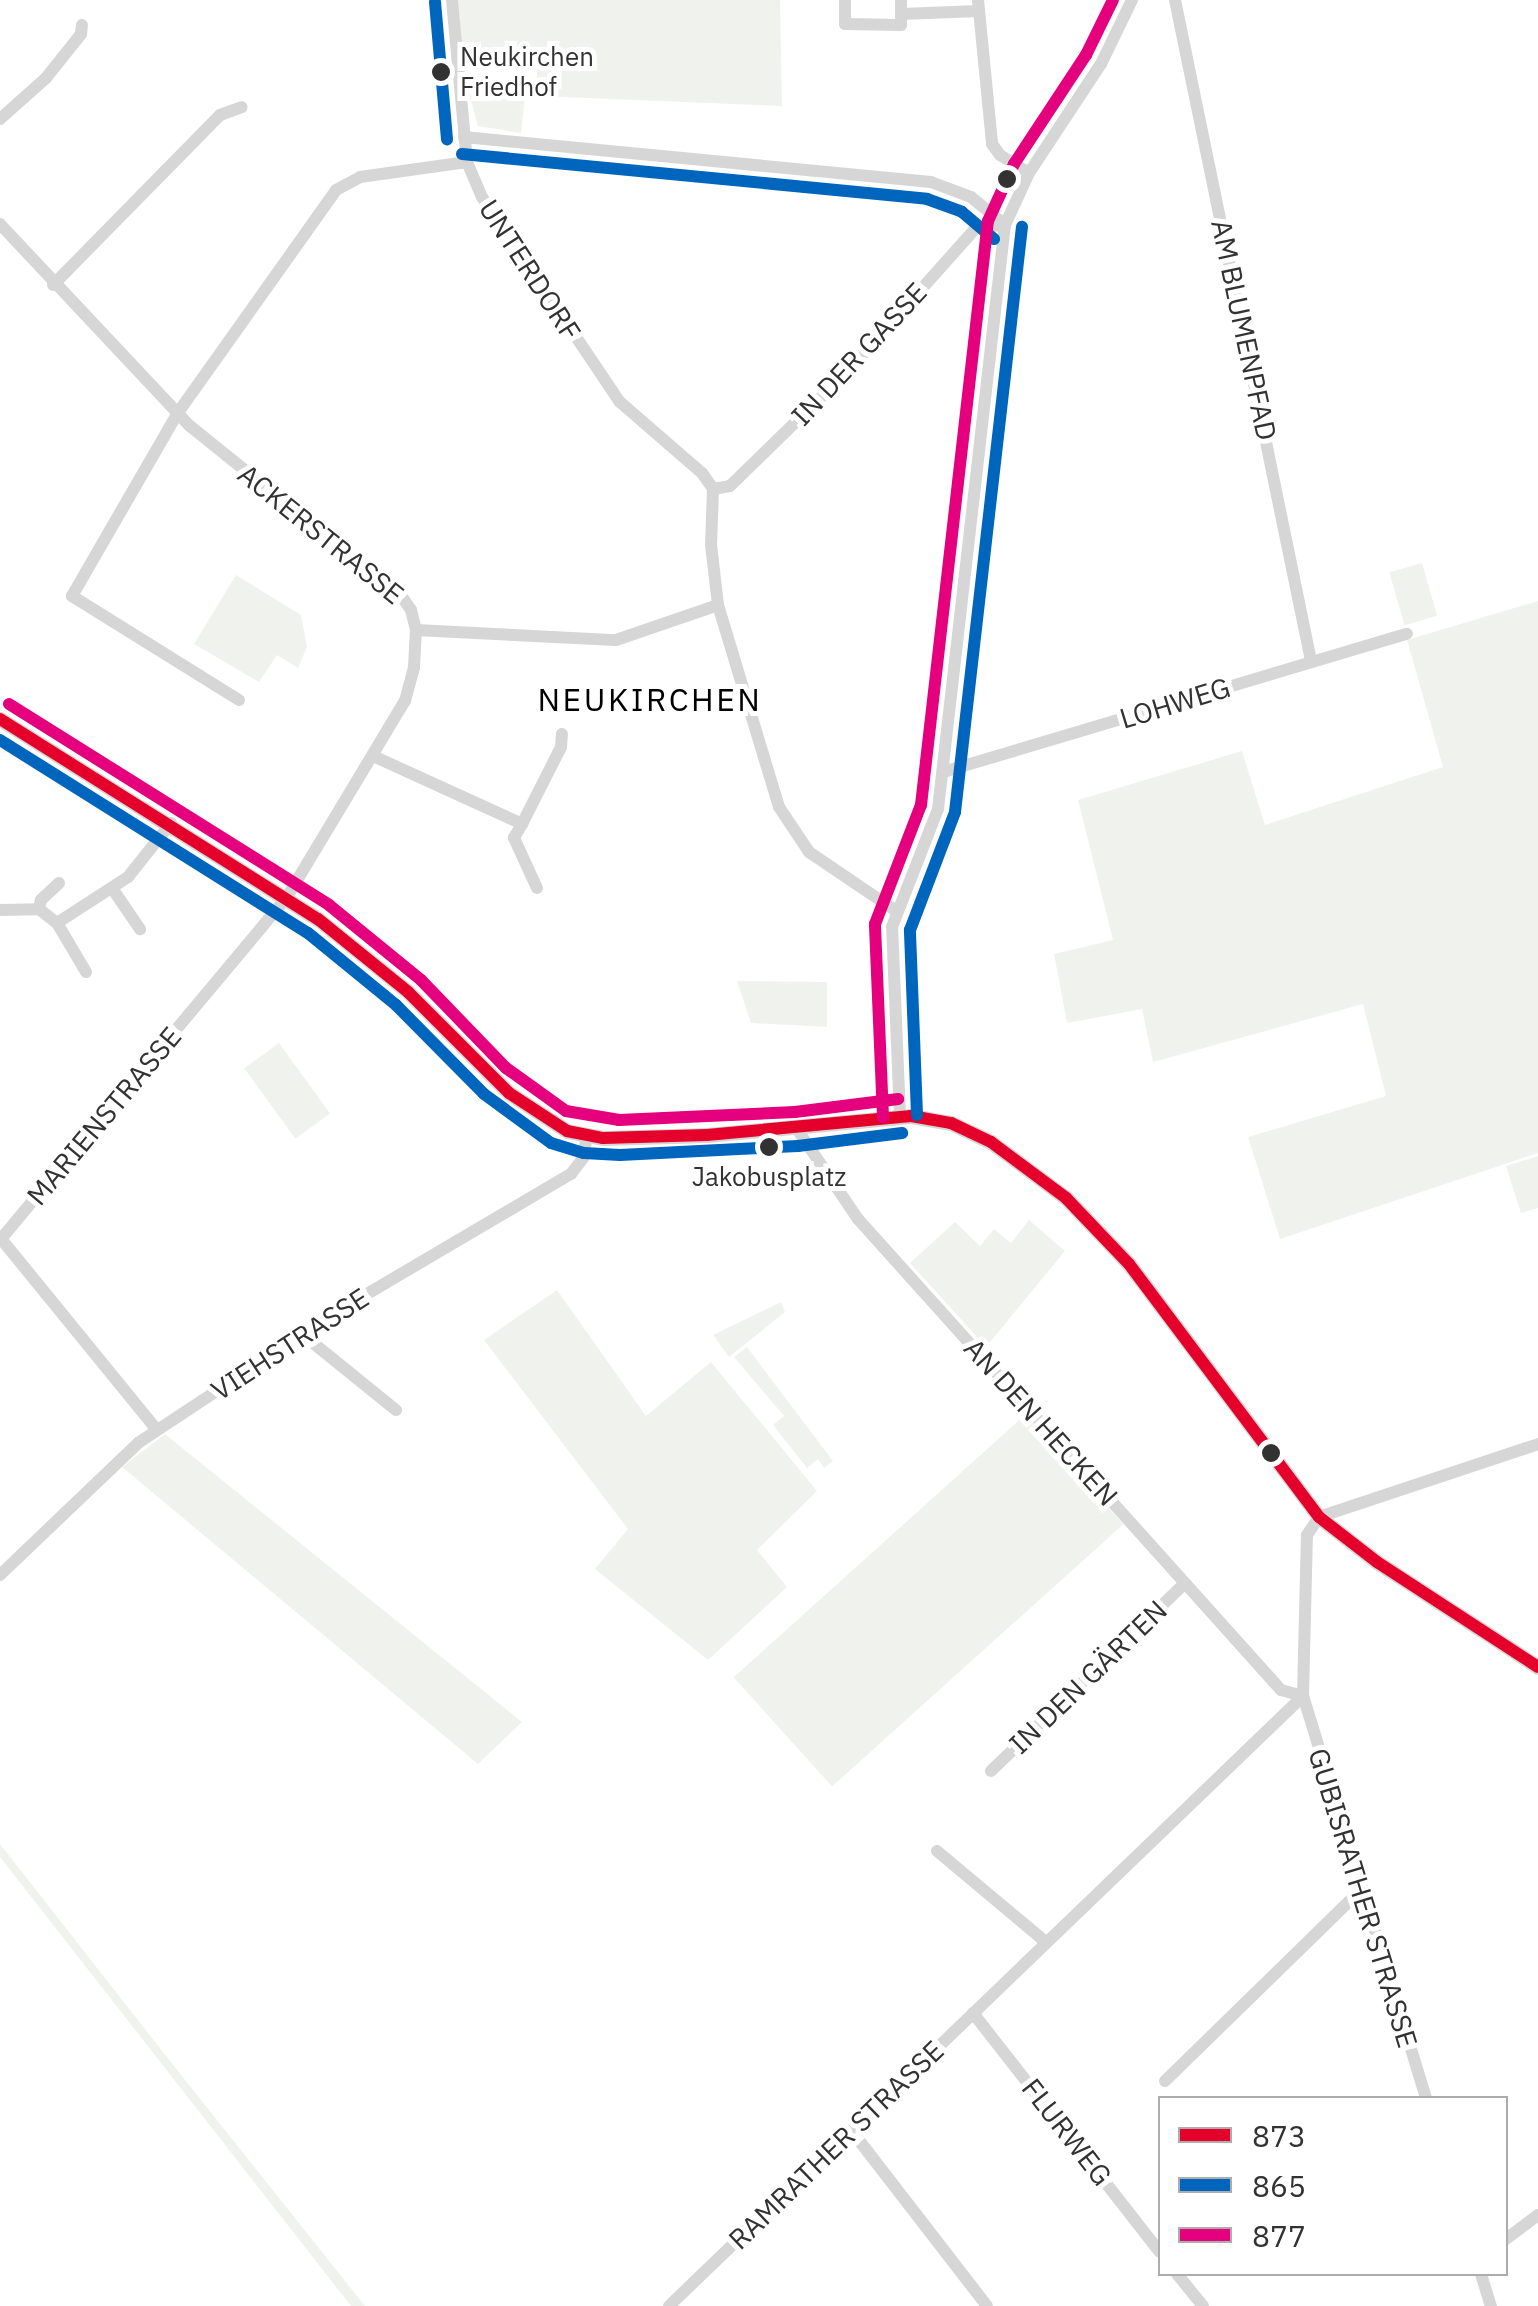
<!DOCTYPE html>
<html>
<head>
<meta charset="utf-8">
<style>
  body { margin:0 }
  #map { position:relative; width:1538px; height:2306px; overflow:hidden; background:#fff; font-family:"IBM Plex Sans",sans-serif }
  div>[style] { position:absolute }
  .green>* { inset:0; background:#f0f3ed; transform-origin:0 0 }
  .minor>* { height:12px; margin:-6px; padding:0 6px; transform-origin:6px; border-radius:6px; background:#d6d6d6 }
  .tertiary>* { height:15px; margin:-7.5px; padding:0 7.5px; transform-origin:7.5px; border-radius:7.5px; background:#d6d6d6 }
  .bus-1>* { height:12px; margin:-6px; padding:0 6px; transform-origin:6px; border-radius:6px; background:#e4002b }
  .bus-2>* { height:12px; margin:-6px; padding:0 6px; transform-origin:6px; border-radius:6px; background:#0065bd }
  .bus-3>* { height:12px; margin:-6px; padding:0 6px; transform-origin:6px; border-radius:6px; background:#e5007d }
  .dots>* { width:28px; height:28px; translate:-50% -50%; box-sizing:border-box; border:5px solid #fff; border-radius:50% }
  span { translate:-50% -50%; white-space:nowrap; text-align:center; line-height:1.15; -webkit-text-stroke:10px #fff; paint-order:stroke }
  .bus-label { font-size:26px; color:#323232 }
  .left { translate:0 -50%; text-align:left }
  .street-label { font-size:28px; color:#323232 }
  .quarter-label { font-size:32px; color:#000; letter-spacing:2.5px }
  .legend { position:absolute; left:1158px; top:2096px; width:350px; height:180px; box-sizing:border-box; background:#fff; border:2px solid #adadad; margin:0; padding:12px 18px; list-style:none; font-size:30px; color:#323232 }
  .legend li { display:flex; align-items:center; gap:20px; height:50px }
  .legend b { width:50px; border:2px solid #adadad }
</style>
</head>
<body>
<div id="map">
  <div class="green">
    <i style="clip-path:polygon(458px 0,780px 0,782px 106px,536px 96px,538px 51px,462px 48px)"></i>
    <i style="clip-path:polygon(469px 94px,525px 96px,521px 133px,478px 126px)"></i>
    <i style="left:1422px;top:563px;width:55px;height:34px;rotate:74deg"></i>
    <i style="clip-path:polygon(236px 575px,301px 615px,307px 647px,298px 668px,277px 655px,259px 682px,194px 644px)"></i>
    <i style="clip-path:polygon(1538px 601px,1538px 1153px,1280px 1239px,1248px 1137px,1386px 1096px,1363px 1004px,1153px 1062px,1142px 1009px,1067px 1023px,1054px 954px,1113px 940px,1078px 800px,1242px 751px,1265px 825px,1443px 767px,1407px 640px)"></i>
    <i style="clip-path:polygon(737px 981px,827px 982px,827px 1027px,751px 1023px)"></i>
    <i style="left:279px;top:1043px;width:87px;height:43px;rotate:54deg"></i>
    <i style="clip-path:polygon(1538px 1156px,1538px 1208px,1521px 1213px,1506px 1166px)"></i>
    <i style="clip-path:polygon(1029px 1220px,1065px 1251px,986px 1347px,910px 1263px,955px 1222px,980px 1246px,994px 1229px,1011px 1243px)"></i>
    <i style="clip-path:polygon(557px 1290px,646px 1416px,711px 1362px,817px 1491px,757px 1550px,787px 1587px,708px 1660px,595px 1569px,628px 1529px,484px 1340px)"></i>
    <i style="clip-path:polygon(781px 1302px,785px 1312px,729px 1357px,713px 1335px)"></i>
    <i style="clip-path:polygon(747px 1347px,833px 1461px,824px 1468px,818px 1459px,807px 1468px,773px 1425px,784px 1416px,734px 1357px)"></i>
    <i style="left:1025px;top:1415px;width:147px;height:392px;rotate:48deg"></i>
    <i style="clip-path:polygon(165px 1434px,522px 1722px,478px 1764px,122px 1467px)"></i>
    <i style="clip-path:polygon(0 1844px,170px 2061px,365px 2306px,351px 2306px,0 1857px)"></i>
  </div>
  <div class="minor">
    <i style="left:452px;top:0;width:163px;rotate:84.7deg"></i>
    <i style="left:467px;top:162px;width:38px;rotate:67deg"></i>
    <i style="left:482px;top:197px;width:247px;rotate:56.1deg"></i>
    <i style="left:620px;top:402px;width:108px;rotate:40.9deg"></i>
    <i style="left:702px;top:473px;width:19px;rotate:55deg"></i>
    <i style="left:845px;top:0;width:24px;rotate:90deg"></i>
    <i style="left:845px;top:24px;width:56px;rotate:1deg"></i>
    <i style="left:901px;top:25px;width:25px;rotate:-90deg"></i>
    <i style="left:978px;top:0;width:145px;rotate:84.4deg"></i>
    <i style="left:992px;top:144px;width:14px;rotate:54deg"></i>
    <i style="left:1000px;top:155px;width:34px;rotate:32deg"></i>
    <i style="left:1175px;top:0;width:675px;rotate:78.37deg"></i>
    <i style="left:901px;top:14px;width:78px;rotate:-2.2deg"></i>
    <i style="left:0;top:119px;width:62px;rotate:-41.7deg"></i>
    <i style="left:46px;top:78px;width:56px;rotate:-51.5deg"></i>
    <i style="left:81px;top:34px;width:9px;rotate:-84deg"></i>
    <i style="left:464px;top:137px;width:469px;rotate:5.5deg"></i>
    <i style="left:931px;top:182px;width:43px;rotate:20.6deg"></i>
    <i style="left:971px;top:197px;width:44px;rotate:39.5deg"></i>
    <i style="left:0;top:224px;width:277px;rotate:46.8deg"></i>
    <i style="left:190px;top:426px;width:272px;rotate:38.9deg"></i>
    <i style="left:402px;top:597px;width:16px;rotate:55deg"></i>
    <i style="left:411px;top:610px;width:21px;rotate:76deg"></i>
    <i style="left:416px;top:630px;width:200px;rotate:2.9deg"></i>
    <i style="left:616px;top:640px;width:108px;rotate:-18.9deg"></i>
    <i style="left:53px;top:285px;width:238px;rotate:-45.5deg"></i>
    <i style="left:220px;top:115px;width:23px;rotate:-20deg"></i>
    <i style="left:713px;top:489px;width:56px;rotate:92deg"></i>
    <i style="left:711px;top:545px;width:60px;rotate:83.3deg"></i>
    <i style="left:718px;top:605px;width:211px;rotate:73.2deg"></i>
    <i style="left:779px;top:807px;width:54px;rotate:56.3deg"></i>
    <i style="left:809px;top:852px;width:105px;rotate:34.1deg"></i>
    <i style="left:713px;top:489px;width:17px;rotate:-10deg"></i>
    <i style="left:730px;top:486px;width:166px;rotate:-44.3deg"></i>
    <i style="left:849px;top:370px;width:192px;rotate:-48.2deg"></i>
    <i style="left:977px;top:227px;width:28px;rotate:-4deg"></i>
    <i style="left:239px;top:700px;width:197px;rotate:-148.1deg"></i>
    <i style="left:72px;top:596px;width:210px;rotate:-60deg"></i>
    <i style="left:177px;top:414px;width:275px;rotate:-54.6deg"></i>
    <i style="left:336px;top:190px;width:27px;rotate:-28deg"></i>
    <i style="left:360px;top:177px;width:108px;rotate:-8deg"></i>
    <i style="left:373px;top:756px;width:164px;rotate:24.5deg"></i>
    <i style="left:522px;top:824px;width:16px;rotate:120deg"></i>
    <i style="left:514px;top:838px;width:55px;rotate:65.3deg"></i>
    <i style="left:943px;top:772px;width:484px;rotate:-16.6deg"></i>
    <i style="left:522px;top:824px;width:86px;rotate:-63.1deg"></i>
    <i style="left:561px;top:747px;width:13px;rotate:-86deg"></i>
    <i style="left:59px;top:883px;width:25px;rotate:137deg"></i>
    <i style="left:41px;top:900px;width:9px;rotate:103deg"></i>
    <i style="left:39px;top:909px;width:23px;rotate:38deg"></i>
    <i style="left:57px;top:923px;width:57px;rotate:59.4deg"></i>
    <i style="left:112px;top:888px;width:50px;rotate:55.7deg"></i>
    <i style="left:0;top:910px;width:39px;rotate:-1deg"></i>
    <i style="left:57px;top:923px;width:85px;rotate:-32.9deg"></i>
    <i style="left:128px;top:877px;width:69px;rotate:-51.5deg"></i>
    <i style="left:900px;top:1116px;width:189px;rotate:-92.4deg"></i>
    <i style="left:892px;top:927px;width:127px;rotate:-68.7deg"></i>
    <i style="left:938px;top:809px;width:588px;rotate:-83.46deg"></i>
    <i style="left:1005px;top:225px;width:57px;rotate:-65.2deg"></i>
    <i style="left:1029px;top:173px;width:131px;rotate:-56.6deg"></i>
    <i style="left:1101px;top:64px;width:71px;rotate:-64.2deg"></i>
    <i style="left:797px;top:1129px;width:109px;rotate:55.9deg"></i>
    <i style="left:858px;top:1219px;width:633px;rotate:48.07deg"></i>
    <i style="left:1281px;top:1690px;width:23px;rotate:15deg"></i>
    <i style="left:302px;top:1334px;width:121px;rotate:39deg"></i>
    <i style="left:157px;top:1430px;width:247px;rotate:-129.2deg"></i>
    <i style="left:1px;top:1239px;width:446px;rotate:-50.1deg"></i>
    <i style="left:287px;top:897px;width:229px;rotate:-59deg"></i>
    <i style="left:405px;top:701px;width:35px;rotate:-75deg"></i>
    <i style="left:414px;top:667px;width:37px;rotate:-87deg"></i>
    <i style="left:0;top:1575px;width:191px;rotate:-43.7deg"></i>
    <i style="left:138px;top:1443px;width:234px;rotate:-33.5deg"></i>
    <i style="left:333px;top:1314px;width:276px;rotate:-30.5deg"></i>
    <i style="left:571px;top:1174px;width:20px;rotate:-53deg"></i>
    <i style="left:583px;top:1158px;width:22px;rotate:-80deg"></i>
    <i style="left:991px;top:1771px;width:270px;rotate:-44.1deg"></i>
    <i style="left:937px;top:1851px;width:142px;rotate:39.9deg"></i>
    <i style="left:973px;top:2013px;width:303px;rotate:52deg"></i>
    <i style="left:1165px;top:2081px;width:274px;rotate:-44.3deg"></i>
    <i style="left:1426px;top:2098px;width:420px;rotate:-107deg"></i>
    <i style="left:1303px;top:1696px;width:161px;rotate:-88.6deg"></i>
    <i style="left:1307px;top:1535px;width:22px;rotate:-56deg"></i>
    <i style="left:1319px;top:1517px;width:231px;rotate:-18.4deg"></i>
    <i style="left:851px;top:2130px;width:222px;rotate:52.3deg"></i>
    <i style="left:1506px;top:2239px;width:40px;rotate:-37deg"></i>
    <i style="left:1177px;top:2274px;width:41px;rotate:50.9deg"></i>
    <i style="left:1481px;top:2274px;width:34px;rotate:73deg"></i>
    <i style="left:669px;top:2306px;width:880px;rotate:-43.89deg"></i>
  </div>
  <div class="tertiary">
    <i style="left:0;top:719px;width:376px;rotate:32.2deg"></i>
    <i style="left:318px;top:919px;width:116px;rotate:39deg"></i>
    <i style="left:408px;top:992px;width:143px;rotate:45deg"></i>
    <i style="left:509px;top:1093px;width:69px;rotate:33.2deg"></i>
    <i style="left:567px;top:1131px;width:37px;rotate:11deg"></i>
    <i style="left:603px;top:1138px;width:104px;rotate:-1.7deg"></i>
    <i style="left:707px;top:1135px;width:205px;rotate:-5.3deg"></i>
    <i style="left:911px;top:1116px;width:41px;rotate:9.9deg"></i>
    <i style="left:951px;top:1123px;width:44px;rotate:25.4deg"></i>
    <i style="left:991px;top:1142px;width:94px;rotate:36.7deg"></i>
    <i style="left:1066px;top:1198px;width:91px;rotate:46.3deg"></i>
    <i style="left:1129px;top:1264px;width:316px;rotate:53.1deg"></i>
    <i style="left:1319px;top:1517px;width:73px;rotate:37.8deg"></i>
    <i style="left:1377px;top:1562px;width:192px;rotate:33.1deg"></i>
  </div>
  <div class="bus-1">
    <i style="left:0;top:719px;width:376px;rotate:32.2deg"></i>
    <i style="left:318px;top:919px;width:116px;rotate:39deg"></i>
    <i style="left:408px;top:992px;width:143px;rotate:45deg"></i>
    <i style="left:509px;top:1093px;width:69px;rotate:33.2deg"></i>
    <i style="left:567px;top:1131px;width:37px;rotate:11deg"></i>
    <i style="left:603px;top:1138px;width:104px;rotate:-1.7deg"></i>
    <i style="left:707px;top:1135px;width:205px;rotate:-5.3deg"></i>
    <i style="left:911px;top:1116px;width:41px;rotate:9.9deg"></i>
    <i style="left:951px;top:1123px;width:44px;rotate:25.4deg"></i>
    <i style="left:991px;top:1142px;width:94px;rotate:36.7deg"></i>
    <i style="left:1066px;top:1198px;width:91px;rotate:46.3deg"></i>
    <i style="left:1129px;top:1264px;width:316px;rotate:53.1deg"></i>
    <i style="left:1319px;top:1517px;width:73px;rotate:37.8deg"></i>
    <i style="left:1377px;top:1562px;width:192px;rotate:33.1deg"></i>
  </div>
  <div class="bus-2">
    <i style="left:435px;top:2px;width:138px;rotate:85deg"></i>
    <i style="left:462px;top:154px;width:467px;rotate:5.5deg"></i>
    <i style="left:927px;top:199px;width:37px;rotate:20deg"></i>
    <i style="left:962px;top:212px;width:42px;rotate:40.2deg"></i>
    <i style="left:0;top:740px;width:363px;rotate:32.1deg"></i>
    <i style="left:308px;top:933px;width:114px;rotate:39.3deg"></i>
    <i style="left:396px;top:1005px;width:125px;rotate:45.3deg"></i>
    <i style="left:484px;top:1094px;width:83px;rotate:36.2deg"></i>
    <i style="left:551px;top:1143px;width:34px;rotate:17deg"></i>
    <i style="left:584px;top:1153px;width:36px;rotate:3deg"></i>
    <i style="left:620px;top:1155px;width:178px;rotate:-2.9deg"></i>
    <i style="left:798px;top:1146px;width:105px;rotate:-7.1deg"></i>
    <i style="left:917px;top:1115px;width:185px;rotate:-92.2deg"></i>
    <i style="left:910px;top:930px;width:126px;rotate:-69.1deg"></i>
    <i style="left:955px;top:812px;width:589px;rotate:-83.47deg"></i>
  </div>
  <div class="bus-3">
    <i style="left:9px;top:704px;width:378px;rotate:32.1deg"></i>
    <i style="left:329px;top:905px;width:119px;rotate:39.2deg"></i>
    <i style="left:421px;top:980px;width:122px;rotate:46deg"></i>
    <i style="left:506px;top:1068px;width:74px;rotate:35.6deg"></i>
    <i style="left:566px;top:1111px;width:54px;rotate:9.6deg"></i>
    <i style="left:619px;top:1120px;width:176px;rotate:-2.6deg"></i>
    <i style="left:795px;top:1112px;width:104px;rotate:-7.2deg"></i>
    <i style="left:883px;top:1117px;width:193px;rotate:-92.4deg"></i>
    <i style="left:875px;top:924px;width:128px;rotate:-68.9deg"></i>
    <i style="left:921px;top:805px;width:588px;rotate:-83.46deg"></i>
    <i style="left:988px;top:221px;width:63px;rotate:-65.5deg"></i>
    <i style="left:1014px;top:164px;width:131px;rotate:-56.6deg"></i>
    <i style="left:1086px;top:55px;width:61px;rotate:-63.9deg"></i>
  </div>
  <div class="dots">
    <i style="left:441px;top:72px;background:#323232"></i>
    <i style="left:1007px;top:179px;background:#323232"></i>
    <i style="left:769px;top:1147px;background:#323232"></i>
    <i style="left:1271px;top:1453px;background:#323232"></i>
  </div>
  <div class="bus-label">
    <span class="left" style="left:460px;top:72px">Neukirchen<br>Friedhof</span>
    <span style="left:769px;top:1177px">Jakobusplatz</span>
  </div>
  <div class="street-label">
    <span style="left:530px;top:270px;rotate:57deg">UNTERDORF</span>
    <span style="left:1244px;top:330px;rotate:78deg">AM BLUMENPFAD</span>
    <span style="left:859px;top:354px;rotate:-47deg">IN DER GASSE</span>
    <span style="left:321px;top:534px;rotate:39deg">ACKERSTRASSE</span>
    <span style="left:1175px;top:703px;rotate:-17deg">LOHWEG</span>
    <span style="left:104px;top:1116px;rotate:-50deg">MARIENSTRASSE</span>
    <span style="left:290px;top:1344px;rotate:-33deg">VIEHSTRASSE</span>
    <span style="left:1041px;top:1422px;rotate:48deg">AN DEN HECKEN</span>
    <span style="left:1088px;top:1677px;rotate:-44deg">IN DEN GÄRTEN</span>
    <span style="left:1363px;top:1898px;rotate:73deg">GUBISRATHER STRASSE</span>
    <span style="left:1067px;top:2132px;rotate:52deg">FLURWEG</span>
    <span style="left:836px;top:2145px;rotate:-44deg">RAMRATHER STRASSE</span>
  </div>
  <div class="quarter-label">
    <span style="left:650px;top:699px">NEUKIRCHEN</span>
  </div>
  <ul class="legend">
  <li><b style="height:12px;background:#e4002b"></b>873</li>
  <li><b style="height:12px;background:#0065bd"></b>865</li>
  <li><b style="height:12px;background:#e5007d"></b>877</li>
  </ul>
</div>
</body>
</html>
